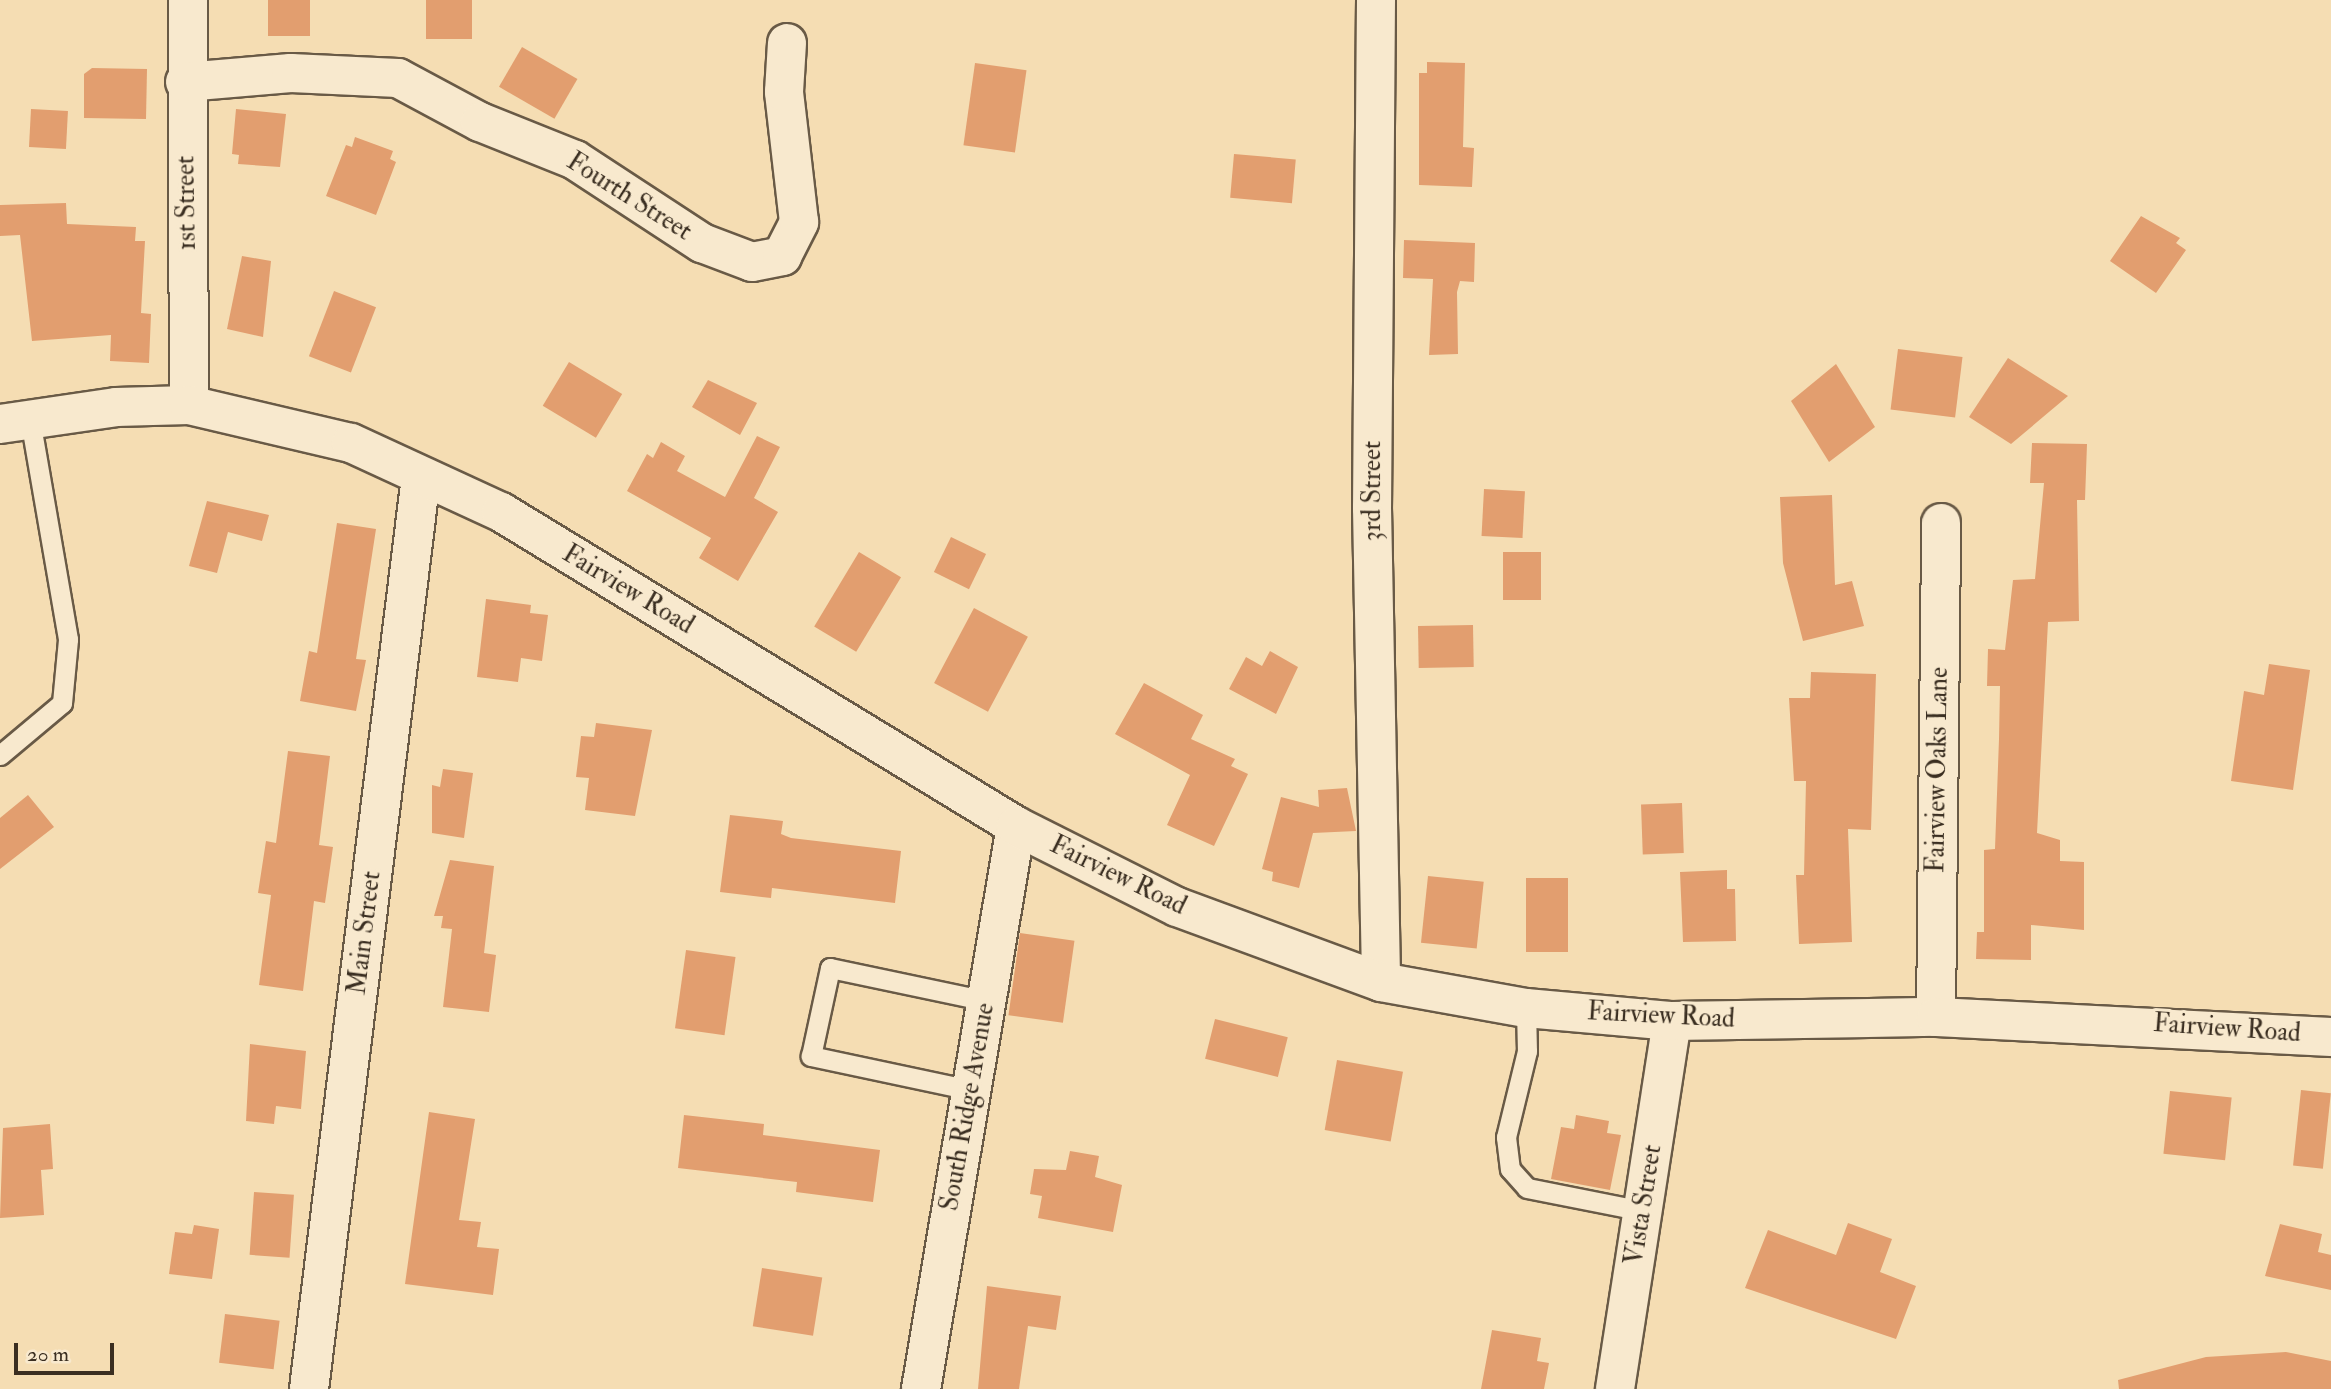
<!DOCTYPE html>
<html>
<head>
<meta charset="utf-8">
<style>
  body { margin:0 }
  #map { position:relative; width:2331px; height:1389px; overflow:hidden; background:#f5ddb3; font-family:"IM FELL Double Pica",serif }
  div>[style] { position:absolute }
  .building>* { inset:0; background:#e29e6f; transform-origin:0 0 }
  .roads { filter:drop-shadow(2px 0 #695a46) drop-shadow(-2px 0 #695a46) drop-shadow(0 2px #695a46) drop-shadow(0 -2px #695a46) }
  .lane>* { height:19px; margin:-9.5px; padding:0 9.5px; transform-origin:9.5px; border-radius:9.5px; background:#f8e9ce }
  .street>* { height:38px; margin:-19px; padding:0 19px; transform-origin:19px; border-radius:19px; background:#f8e9ce }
  .secondary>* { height:38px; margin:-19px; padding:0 19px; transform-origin:19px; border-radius:19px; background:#f8e9ce }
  span { translate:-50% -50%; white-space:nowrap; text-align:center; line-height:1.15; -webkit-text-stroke:6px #f8e9ce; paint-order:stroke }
  .street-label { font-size:26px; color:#3a2e21 }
  .scale { position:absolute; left:14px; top:1343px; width:100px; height:32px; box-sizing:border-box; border:4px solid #3a2e21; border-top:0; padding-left:9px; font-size:21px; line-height:24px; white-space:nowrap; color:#3a2e21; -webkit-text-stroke:5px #f8e9ce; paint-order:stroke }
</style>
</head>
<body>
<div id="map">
  <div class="building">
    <i style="left:268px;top:0;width:42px;height:36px"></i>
    <i style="left:426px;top:0;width:46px;height:39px"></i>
    <i style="left:522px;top:47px;width:64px;height:46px;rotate:30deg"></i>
    <i style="clip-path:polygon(1427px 62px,1465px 63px,1463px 147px,1474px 148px,1472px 187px,1419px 185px,1419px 73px,1427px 73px)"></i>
    <i style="left:975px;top:63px;width:52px;height:83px;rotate:8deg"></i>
    <i style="clip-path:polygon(92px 68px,147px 69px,146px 119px,84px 118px,84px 74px)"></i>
    <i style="left:31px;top:109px;width:37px;height:38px;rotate:3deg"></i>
    <i style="clip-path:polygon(236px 109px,286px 114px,280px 167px,238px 164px,239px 155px,232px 154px)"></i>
    <i style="clip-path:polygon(355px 137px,393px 151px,390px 159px,396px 162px,376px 215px,326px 196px,346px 145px,352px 147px)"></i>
    <i style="left:1234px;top:154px;width:62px;height:44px;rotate:5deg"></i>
    <i style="clip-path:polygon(66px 203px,67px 224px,136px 227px,135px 241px,145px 241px,141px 313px,151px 314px,149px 363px,110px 361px,111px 335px,32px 341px,20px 235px,0 236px,0 205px)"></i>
    <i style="clip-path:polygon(2141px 216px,2180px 238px,2176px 243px,2186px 250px,2156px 293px,2110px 261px)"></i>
    <i style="clip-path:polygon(1404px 240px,1475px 243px,1474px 282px,1460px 281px,1457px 292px,1458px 354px,1429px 355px,1433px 279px,1403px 278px)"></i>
    <i style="clip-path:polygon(242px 256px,271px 261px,263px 337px,227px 329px)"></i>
    <i style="left:334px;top:291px;width:45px;height:70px;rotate:21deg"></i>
    <i style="left:1898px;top:349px;width:65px;height:61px;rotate:7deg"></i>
    <i style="clip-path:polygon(2008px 358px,2068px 396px,2011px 444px,1969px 417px)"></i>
    <i style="left:569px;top:362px;width:62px;height:51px;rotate:31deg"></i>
    <i style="clip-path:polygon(1836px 364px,1875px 427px,1829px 462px,1791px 401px)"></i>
    <i style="clip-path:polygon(708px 380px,757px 403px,740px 435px,692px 407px)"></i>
    <i style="clip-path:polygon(757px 436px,780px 447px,754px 498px,778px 512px,738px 581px,699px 558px,711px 538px,627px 491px,647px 454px,653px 458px,661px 442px,685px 456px,677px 471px,725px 497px)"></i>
    <i style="clip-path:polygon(2032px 443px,2087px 444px,2085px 500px,2077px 500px,2079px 621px,2048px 622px,2037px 833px,2060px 840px,2060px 861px,2084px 862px,2084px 930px,2031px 925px,2031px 960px,1976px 959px,1977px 932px,1984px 932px,1984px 850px,1995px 849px,1999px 739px,2000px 686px,1987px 686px,1988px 649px,2005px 650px,2013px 580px,2035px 579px,2044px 483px,2030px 483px)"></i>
    <i style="left:1484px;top:489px;width:41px;height:47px;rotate:3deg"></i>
    <i style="clip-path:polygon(1832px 495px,1835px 585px,1852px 581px,1864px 626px,1803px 641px,1783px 563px,1780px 497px)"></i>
    <i style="clip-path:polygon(207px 501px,269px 515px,262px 541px,228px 532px,217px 573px,189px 566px)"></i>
    <i style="clip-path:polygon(337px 523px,376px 529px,356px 659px,366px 660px,356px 711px,300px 701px,309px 651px,317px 653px)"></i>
    <i style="left:951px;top:537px;width:39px;height:39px;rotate:26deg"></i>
    <i style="left:859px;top:552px;width:49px;height:87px;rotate:31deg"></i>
    <i style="left:1503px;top:552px;width:38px;height:48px"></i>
    <i style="clip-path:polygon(486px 599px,531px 605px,530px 613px,548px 615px,542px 661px,521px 658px,518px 682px,477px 677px)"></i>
    <i style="left:974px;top:608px;width:61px;height:85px;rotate:28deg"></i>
    <i style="left:1473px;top:625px;width:42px;height:55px;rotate:89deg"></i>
    <i style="clip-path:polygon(1270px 651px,1298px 667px,1276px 714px,1229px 689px,1246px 657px,1262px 666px)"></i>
    <i style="clip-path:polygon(2269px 664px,2310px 670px,2293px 790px,2231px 781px,2244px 691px,2264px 695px)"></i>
    <i style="clip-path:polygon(1811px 672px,1876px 674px,1871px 830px,1848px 829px,1852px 942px,1799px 944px,1796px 875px,1804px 875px,1806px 781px,1794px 781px,1789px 698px,1810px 698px)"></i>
    <i style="clip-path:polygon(1144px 683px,1203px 715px,1191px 739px,1235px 759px,1231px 766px,1248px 774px,1214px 846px,1167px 825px,1190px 775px,1115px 734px)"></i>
    <i style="clip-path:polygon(596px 723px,652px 730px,635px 816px,585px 810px,589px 778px,576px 777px,581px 736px,594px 737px)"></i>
    <i style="clip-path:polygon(288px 751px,330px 756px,319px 845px,333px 847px,325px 903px,314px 901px,303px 991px,259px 985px,271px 895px,258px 893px,266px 841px,276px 843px)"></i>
    <i style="clip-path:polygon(443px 769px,473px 773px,464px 838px,432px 833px,432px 785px,440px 787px)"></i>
    <i style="clip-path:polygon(1347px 788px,1356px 831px,1313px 833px,1299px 888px,1272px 881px,1273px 872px,1262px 869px,1281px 797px,1319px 807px,1318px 790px)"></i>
    <i style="clip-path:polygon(28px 795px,54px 827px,0 869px,0 818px)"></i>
    <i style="left:1682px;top:803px;width:50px;height:41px;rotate:88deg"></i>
    <i style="clip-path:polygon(730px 815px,783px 821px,781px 834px,791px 838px,901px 851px,895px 903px,772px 888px,771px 898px,720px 892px)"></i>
    <i style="clip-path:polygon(450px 860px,494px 866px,484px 953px,496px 955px,489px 1012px,443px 1007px,452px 929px,441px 928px,443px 916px,434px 916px)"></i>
    <i style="clip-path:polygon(1727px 870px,1727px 889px,1735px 889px,1736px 941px,1683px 942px,1680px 872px)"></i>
    <i style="left:1428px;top:876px;width:56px;height:67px;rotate:6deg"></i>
    <i style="left:1526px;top:878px;width:42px;height:74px"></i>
    <i style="left:1020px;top:933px;width:55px;height:83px;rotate:8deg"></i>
    <i style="left:686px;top:950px;width:50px;height:79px;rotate:8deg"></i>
    <i style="left:1215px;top:1019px;width:75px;height:41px;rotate:14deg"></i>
    <i style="clip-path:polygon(250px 1044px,306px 1051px,301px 1109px,276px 1106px,274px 1124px,246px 1121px)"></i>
    <i style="left:1337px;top:1060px;width:67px;height:71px;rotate:10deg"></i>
    <i style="left:2301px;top:1090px;width:30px;height:76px;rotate:6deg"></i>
    <i style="left:2170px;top:1091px;width:62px;height:63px;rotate:6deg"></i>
    <i style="clip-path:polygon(429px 1112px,475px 1119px,459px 1220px,481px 1222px,477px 1247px,499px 1249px,493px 1295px,405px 1284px)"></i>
    <i style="clip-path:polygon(684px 1115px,764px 1124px,763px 1135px,880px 1150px,873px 1202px,796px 1192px,797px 1182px,678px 1168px)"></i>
    <i style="clip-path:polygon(1576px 1115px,1609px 1121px,1607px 1133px,1621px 1135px,1610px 1190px,1551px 1179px,1561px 1127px,1574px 1129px)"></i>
    <i style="clip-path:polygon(50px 1124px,53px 1169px,41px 1170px,44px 1215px,0 1218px,3px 1128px)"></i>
    <i style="clip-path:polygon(1070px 1151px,1099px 1156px,1095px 1177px,1122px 1185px,1113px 1232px,1038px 1218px,1042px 1196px,1030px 1194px,1034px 1169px,1066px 1170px)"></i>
    <i style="left:254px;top:1192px;width:40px;height:63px;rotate:4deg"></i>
    <i style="clip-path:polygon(1848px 1223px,1892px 1239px,1880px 1272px,1916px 1286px,1896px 1339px,1745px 1288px,1768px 1230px,1836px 1255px)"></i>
    <i style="clip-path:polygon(2280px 1224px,2322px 1234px,2318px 1252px,2331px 1255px,2331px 1290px,2265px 1276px)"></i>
    <i style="clip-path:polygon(194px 1225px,219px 1229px,212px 1279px,169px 1274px,175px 1232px,192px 1234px)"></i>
    <i style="left:762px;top:1268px;width:61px;height:59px;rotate:9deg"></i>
    <i style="clip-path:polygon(987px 1286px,1061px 1296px,1056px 1330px,1028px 1326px,1019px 1389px,978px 1389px)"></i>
    <i style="left:225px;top:1314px;width:55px;height:49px;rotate:7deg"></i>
    <i style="clip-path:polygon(1492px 1330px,1541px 1338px,1537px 1361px,1549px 1363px,1544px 1389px,1481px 1389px)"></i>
    <i style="clip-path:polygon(2286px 1352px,2331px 1361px,2331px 1389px,2119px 1389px,2118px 1380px,2206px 1357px)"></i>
  </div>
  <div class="roads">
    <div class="lane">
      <i style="left:0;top:755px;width:81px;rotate:-40deg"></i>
      <i style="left:62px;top:703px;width:64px;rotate:-84.6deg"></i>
      <i style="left:68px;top:639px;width:224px;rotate:-99.8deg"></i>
      <i style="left:1526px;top:1008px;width:43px;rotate:88.7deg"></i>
      <i style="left:1527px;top:1051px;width:89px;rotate:103.7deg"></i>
      <i style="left:1506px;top:1137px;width:32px;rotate:83deg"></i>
      <i style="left:1510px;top:1169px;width:25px;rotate:48deg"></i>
      <i style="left:1527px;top:1188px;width:118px;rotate:11.2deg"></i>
      <i style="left:971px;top:1090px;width:164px;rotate:-168deg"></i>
      <i style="left:811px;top:1056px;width:90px;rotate:-77.8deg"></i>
      <i style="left:830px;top:968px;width:159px;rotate:11.9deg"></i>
    </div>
    <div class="street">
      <i style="left:188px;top:0;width:405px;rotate:89.9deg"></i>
      <i style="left:1376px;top:0;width:508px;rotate:90.45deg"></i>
      <i style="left:1372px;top:508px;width:474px;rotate:88.9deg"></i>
      <i style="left:185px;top:82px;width:106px;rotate:-4.9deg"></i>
      <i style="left:291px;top:73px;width:107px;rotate:2.7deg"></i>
      <i style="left:398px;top:78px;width:93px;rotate:28.2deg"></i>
      <i style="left:480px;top:122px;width:102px;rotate:21.8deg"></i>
      <i style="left:575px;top:160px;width:152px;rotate:33.2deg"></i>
      <i style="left:702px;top:243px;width:53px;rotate:20.8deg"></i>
      <i style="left:752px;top:262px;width:31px;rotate:-11deg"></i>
      <i style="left:782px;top:256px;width:38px;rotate:-63deg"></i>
      <i style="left:799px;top:222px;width:131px;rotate:-96.6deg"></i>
      <i style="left:784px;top:92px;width:49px;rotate:-86.5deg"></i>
      <i style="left:1936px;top:1017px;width:494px;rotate:-89.4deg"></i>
      <i style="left:309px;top:1389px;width:919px;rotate:-83deg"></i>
      <i style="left:921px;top:1389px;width:571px;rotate:-80.42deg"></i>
      <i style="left:1615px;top:1389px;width:372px;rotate:-81.2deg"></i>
    </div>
    <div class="secondary">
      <i style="left:0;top:424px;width:117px;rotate:-8.3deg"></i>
      <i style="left:116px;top:407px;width:73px;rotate:-1.6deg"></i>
      <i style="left:189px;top:405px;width:166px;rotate:13.2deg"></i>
      <i style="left:351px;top:443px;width:165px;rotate:24.7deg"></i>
      <i style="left:501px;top:512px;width:603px;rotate:31.37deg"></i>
      <i style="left:1016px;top:826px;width:180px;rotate:26.7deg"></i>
      <i style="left:1177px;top:907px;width:217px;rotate:20.2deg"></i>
      <i style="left:1381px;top:982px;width:147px;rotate:10.2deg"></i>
      <i style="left:1526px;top:1008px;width:147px;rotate:5.1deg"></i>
      <i style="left:1672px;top:1021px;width:264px;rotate:-0.9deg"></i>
      <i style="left:1936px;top:1017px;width:396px;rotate:2.9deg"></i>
    </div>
  </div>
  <div class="street-label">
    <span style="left:629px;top:197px;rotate:32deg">Fourth Street</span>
    <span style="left:187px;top:203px;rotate:-91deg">1st Street</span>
    <span style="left:1373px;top:491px;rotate:-90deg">3rd Street</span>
    <span style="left:628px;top:590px;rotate:31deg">Fairview Road</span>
    <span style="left:1938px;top:770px;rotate:-89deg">Fairview Oaks Lane</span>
    <span style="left:1118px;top:876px;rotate:26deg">Fairview Road</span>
    <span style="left:365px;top:933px;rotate:-83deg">Main Street</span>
    <span style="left:1661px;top:1016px;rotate:3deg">Fairview Road</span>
    <span style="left:2227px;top:1029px;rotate:4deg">Fairview Road</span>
    <span style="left:968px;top:1107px;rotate:-80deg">South Ridge Avenue</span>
    <span style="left:1644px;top:1205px;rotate:-81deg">Vista Street</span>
  </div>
  <div class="scale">20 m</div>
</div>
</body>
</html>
